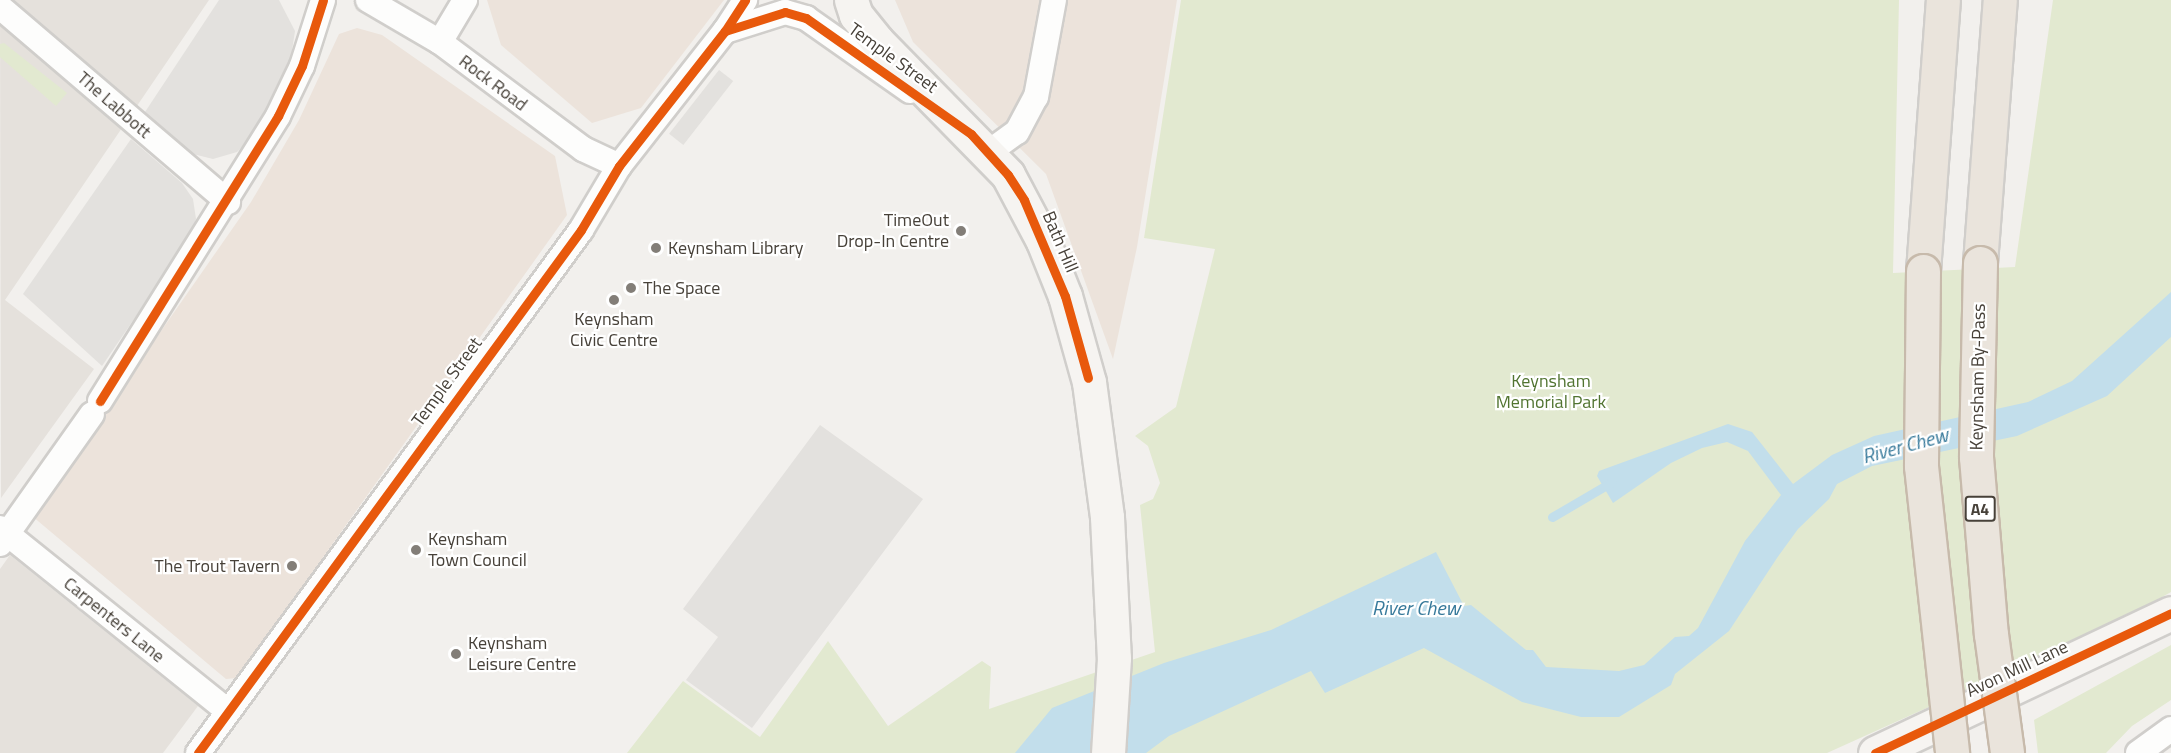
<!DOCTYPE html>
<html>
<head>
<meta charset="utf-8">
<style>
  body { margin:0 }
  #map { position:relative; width:2171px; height:753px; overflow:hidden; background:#f2f0ed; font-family:"Titillium Web",sans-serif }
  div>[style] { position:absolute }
  .residential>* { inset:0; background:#e5e1dc }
  .commercial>* { inset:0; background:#ece3db }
  .green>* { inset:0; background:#e2e9d0 }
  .parking>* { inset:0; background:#e3e1de; transform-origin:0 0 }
  .water>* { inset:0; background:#c2deeb }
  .stream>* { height:9px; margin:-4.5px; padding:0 4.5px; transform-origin:4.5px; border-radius:4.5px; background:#c2deeb }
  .roads { filter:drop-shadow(2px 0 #d0cecb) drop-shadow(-2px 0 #d0cecb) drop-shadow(0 2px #d0cecb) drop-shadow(0 -2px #d0cecb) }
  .street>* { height:24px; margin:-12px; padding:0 12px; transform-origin:12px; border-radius:12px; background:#fdfdfc }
  .secondary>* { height:33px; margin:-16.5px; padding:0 16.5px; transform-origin:16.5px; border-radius:16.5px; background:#f6f4f1 }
  .highway>* { height:33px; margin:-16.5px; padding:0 16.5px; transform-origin:16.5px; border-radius:16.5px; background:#eae4dc }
  .bridges { filter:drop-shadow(2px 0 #c7baab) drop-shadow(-2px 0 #c7baab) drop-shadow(0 2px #c7baab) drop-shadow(0 -2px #c7baab) }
  .highway-bridge>* { height:33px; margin:-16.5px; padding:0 16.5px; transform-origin:16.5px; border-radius:16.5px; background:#eae4dc }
  .cycleway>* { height:9px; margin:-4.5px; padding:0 4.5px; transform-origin:4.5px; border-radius:4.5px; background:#e8590c }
  .dots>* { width:16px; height:16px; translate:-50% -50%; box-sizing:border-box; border:3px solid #fff; border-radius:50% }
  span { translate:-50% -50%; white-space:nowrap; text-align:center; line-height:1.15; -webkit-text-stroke:4.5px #fff; paint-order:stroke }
  .shield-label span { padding:2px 4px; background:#fff; border:2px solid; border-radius:4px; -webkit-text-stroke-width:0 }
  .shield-label { font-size:16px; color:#474139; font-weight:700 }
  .street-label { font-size:18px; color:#474139 }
  .poi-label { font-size:18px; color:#474139 }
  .right { translate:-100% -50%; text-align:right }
  .left { translate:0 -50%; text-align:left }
  .park-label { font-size:18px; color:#517431 }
  .water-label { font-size:20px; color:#387a9b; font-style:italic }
</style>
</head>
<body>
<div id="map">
  <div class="residential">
    <i style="clip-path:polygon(0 0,209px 0,5px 300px,94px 369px,1px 498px)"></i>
    <i style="clip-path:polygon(10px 555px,198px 706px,163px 753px,0 753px,0 569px)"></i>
  </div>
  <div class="commercial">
    <i style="clip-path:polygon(487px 0,724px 0,641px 108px,592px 123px,501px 45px)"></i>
    <i style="clip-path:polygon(895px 0,1177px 0,1137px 247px,1113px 359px,1046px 174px,913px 42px)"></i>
    <i style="clip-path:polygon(357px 28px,382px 35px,555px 156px,567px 215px,237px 678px,226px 679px,32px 516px,251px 202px,299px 120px,339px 34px)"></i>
  </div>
  <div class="green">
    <i style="clip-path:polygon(1181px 0,1899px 0,1893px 273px,2015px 267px,2053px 0,2171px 0,2171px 592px,2119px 621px,1827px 753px,627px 753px,683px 681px,760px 737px,828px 641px,888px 726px,982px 661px,991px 667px,989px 709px,1155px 652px,1140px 505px,1153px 499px,1160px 483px,1148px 446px,1135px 436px,1176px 407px,1215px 249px,1144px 238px)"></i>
    <i style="clip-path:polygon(4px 43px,67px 93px,56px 106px,0 57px,0 44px)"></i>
    <i style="clip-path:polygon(2171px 645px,2171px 700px,2132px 726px,2106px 753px,2038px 753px,2034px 720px)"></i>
  </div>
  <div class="parking">
    <i style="clip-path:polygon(219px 0,279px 0,295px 31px,291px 57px,255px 135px,237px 152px,213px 159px,185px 152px,143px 115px)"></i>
    <i style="left:719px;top:70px;width:18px;height:81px;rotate:38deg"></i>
    <i style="clip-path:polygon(131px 139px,182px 183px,193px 199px,196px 219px,190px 237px,102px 366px,23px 294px)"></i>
    <i style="clip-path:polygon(820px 425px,923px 499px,752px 728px,686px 680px,718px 637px,683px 609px)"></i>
  </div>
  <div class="water">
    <i style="clip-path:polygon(2171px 292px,2171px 337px,2107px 396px,2017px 436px,1872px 466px,1837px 484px,1829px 499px,1798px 529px,1777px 558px,1729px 631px,1675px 674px,1671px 685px,1619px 717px,1581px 717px,1522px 702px,1424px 648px,1325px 693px,1311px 671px,1169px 736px,1146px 753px,1015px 753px,1052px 708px,1164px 663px,1271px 630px,1436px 552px,1464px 606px,1471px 605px,1526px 650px,1533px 650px,1546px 667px,1619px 671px,1644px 665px,1675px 637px,1689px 636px,1698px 628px,1745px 541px,1781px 495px,1748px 451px,1727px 442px,1702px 448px,1671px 463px,1613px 503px,1597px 476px,1599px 471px,1728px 424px,1752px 432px,1793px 484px,1832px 455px,1874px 436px,2028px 402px,2072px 381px)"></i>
  </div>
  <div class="stream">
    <i style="left:1552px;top:517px;width:69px;rotate:-30.3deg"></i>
  </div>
  <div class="roads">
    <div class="street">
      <i style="left:368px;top:0;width:83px;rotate:30.3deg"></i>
      <i style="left:440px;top:42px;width:179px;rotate:36.8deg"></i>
      <i style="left:583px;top:149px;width:40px;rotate:25deg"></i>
      <i style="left:0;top:7px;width:300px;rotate:40.5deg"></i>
      <i style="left:725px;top:31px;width:63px;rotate:-17.6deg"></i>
      <i style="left:785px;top:12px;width:22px;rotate:16deg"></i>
      <i style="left:806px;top:18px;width:127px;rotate:35.1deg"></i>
      <i style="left:440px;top:42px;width:49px;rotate:-59.2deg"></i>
      <i style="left:989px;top:152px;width:34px;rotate:-36deg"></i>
      <i style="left:1017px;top:132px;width:40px;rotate:-62deg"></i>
      <i style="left:1036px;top:97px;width:99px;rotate:-79.5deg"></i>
      <i style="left:100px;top:401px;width:336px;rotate:-58deg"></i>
      <i style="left:278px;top:116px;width:55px;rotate:-64.4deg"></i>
      <i style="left:302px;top:66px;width:69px;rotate:-72.3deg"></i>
      <i style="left:0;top:528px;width:292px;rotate:38.8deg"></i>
      <i style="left:0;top:544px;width:159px;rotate:-54.7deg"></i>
      <i style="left:198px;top:753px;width:648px;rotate:-53.78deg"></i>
      <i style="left:581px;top:230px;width:74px;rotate:-59.3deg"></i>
      <i style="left:619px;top:166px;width:172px;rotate:-51.9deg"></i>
      <i style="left:725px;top:31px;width:37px;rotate:-57deg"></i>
      <i style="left:2138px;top:753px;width:41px;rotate:-36deg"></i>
    </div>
    <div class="secondary">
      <i style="left:851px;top:0;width:16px;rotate:72deg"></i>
      <i style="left:856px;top:15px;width:33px;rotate:51deg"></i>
      <i style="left:877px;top:41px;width:187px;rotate:45.6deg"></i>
      <i style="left:1008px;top:175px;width:75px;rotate:62.1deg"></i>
      <i style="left:1043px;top:241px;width:59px;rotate:68.2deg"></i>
      <i style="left:1065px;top:296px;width:89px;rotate:74.4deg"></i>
      <i style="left:1089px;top:382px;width:136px;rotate:82.4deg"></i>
      <i style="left:1107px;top:517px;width:141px;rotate:87.2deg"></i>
      <i style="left:1114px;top:658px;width:95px;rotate:93.6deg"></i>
      <i style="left:1875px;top:753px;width:327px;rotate:-25.3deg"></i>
    </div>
    <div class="highway">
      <i style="left:1980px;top:263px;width:264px;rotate:-85.7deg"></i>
      <i style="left:1923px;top:271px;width:272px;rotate:-85.8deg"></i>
    </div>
  </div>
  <div class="bridges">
    <div class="highway-bridge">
      <i style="left:1980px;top:263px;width:194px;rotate:91.2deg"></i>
      <i style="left:1976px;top:457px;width:178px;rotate:85.2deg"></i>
      <i style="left:1991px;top:634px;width:120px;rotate:82.3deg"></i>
      <i style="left:1923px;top:271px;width:195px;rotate:90.6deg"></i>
      <i style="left:1921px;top:466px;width:289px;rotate:83.8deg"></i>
    </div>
  </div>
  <div class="cycleway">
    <i style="left:725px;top:31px;width:63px;rotate:-17.6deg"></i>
    <i style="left:785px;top:12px;width:22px;rotate:16deg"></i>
    <i style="left:806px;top:18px;width:202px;rotate:35.1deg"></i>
    <i style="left:971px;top:134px;width:55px;rotate:47.9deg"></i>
    <i style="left:1008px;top:175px;width:30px;rotate:57deg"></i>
    <i style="left:1024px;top:200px;width:104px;rotate:66.9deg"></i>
    <i style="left:1065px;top:296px;width:85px;rotate:74.3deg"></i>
    <i style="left:100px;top:401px;width:336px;rotate:-58deg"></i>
    <i style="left:278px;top:116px;width:55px;rotate:-64.4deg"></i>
    <i style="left:302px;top:66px;width:69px;rotate:-72.3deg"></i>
    <i style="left:198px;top:753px;width:648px;rotate:-53.78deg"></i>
    <i style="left:581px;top:230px;width:74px;rotate:-59.3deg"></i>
    <i style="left:619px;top:166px;width:172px;rotate:-51.9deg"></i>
    <i style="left:725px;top:31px;width:37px;rotate:-57deg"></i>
    <i style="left:1875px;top:753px;width:327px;rotate:-25.3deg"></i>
  </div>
  <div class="dots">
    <i style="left:961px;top:231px;background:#837e78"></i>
    <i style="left:656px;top:248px;background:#837e78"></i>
    <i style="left:631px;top:288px;background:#837e78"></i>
    <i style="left:614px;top:300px;background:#837e78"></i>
    <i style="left:416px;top:550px;background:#837e78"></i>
    <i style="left:292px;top:566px;background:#837e78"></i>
    <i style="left:456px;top:654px;background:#837e78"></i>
  </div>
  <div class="shield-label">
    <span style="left:1980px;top:509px">A4</span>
  </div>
  <div class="street-label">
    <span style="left:893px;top:58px;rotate:36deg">Temple Street</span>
    <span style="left:493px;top:83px;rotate:37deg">Rock Road</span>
    <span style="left:114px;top:105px;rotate:41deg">The Labbott</span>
    <span style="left:1060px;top:242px;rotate:67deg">Bath Hill</span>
    <span style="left:1978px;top:377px;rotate:-89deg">Keynsham By-Pass</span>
    <span style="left:447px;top:382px;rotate:-54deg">Temple Street</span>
    <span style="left:114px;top:620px;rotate:39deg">Carpenters Lane</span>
    <span style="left:2017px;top:669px;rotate:-25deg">Avon Mill Lane</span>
  </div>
  <div class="poi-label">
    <span class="right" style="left:949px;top:231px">TimeOut<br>Drop-In Centre</span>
    <span class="left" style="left:668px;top:248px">Keynsham Library</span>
    <span class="left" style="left:643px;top:288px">The Space</span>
    <span style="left:614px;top:330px">Keynsham<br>Civic Centre</span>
    <span class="left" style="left:428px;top:550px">Keynsham<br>Town Council</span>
    <span class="right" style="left:280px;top:566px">The Trout Tavern</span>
    <span class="left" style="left:468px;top:654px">Keynsham<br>Leisure Centre</span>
  </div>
  <div class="park-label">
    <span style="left:1551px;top:392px">Keynsham<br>Memorial Park</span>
  </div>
  <div class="water-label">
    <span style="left:1905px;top:445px;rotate:-15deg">River Chew</span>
    <span style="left:1416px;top:607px">River Chew</span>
  </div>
</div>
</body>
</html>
